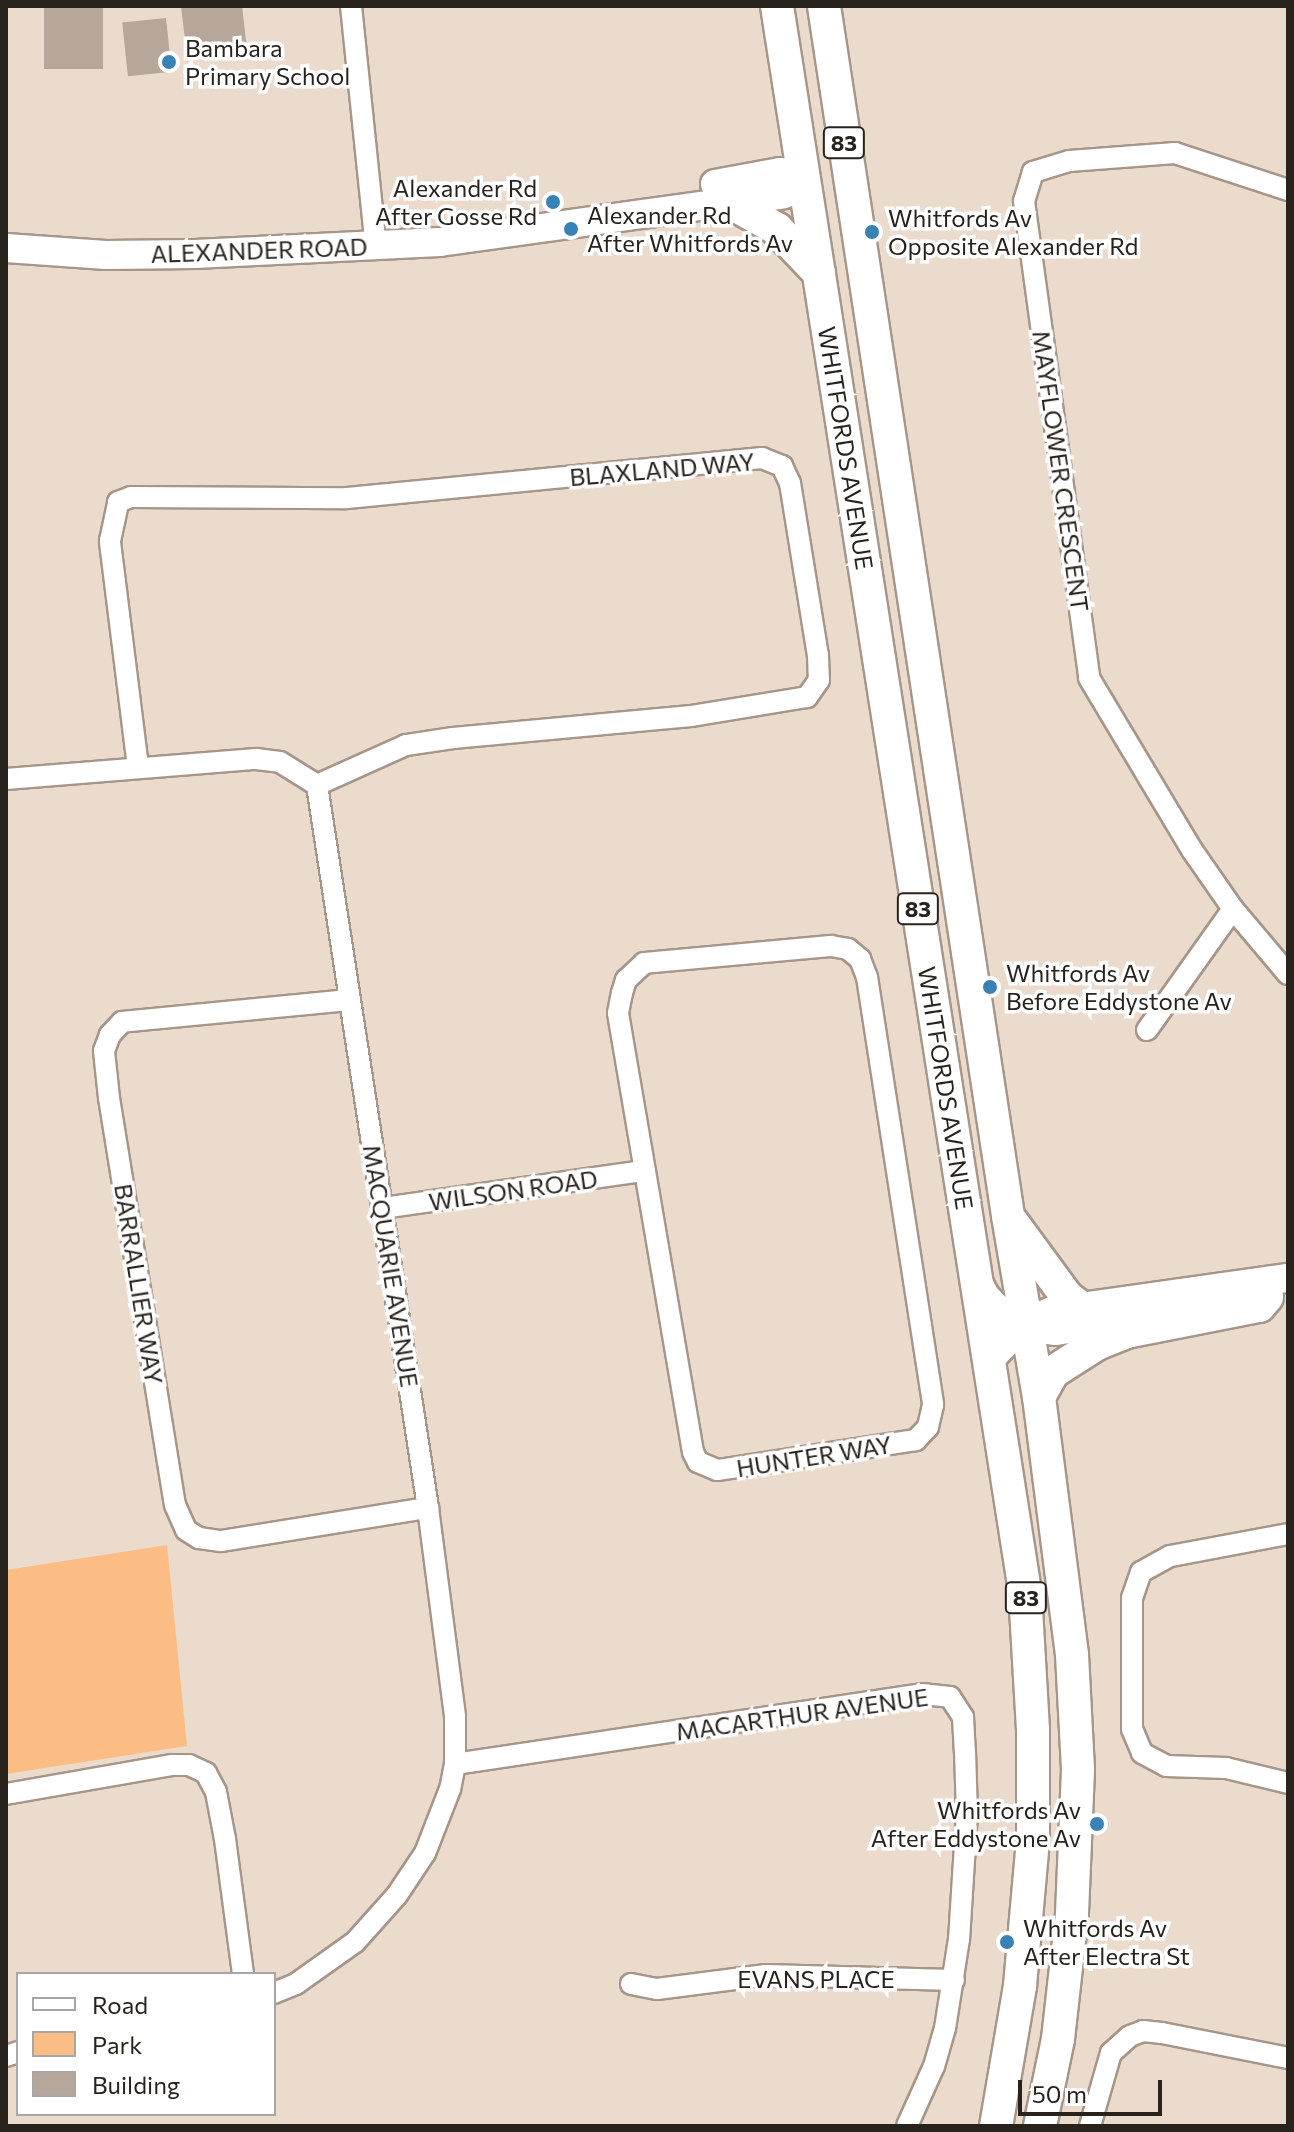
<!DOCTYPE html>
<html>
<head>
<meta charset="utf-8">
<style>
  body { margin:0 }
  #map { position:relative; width:1294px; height:2132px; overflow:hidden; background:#ebdbcd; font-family:Commissioner,sans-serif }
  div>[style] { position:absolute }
  .green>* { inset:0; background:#fcbd84 }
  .building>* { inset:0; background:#b7a79a; transform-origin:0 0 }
  .roads { filter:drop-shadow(2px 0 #a69689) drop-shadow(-2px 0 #a69689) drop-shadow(0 2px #a69689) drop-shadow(0 -2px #a69689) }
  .street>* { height:20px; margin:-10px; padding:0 10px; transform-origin:10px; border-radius:10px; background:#fff }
  .secondary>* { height:28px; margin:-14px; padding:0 14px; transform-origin:14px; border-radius:14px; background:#fff }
  .primary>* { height:32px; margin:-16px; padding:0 16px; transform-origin:16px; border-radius:16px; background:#fff }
  .dots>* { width:22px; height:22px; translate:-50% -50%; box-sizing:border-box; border:4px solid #fff; border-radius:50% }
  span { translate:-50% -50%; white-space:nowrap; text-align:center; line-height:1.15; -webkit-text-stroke:7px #fff; paint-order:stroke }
  .shield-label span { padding:2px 6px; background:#fff; border:2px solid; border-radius:6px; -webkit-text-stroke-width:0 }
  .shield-label { font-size:22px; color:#28221d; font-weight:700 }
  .poi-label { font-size:24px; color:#28221d }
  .left { translate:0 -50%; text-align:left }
  .right { translate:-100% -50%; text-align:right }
  .street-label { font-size:24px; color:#28221d }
  .frame { position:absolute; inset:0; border:8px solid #28221d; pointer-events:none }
  .legend { position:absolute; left:16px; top:1972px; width:260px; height:144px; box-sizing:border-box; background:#fff; border:2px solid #a9a7a5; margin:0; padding:10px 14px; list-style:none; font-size:24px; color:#28221d }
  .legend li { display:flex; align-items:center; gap:16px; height:40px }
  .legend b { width:40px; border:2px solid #a9a7a5 }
  .scale { position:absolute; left:1018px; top:2080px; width:144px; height:36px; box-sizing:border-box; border:4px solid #28221d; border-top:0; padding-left:10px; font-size:24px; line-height:28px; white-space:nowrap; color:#28221d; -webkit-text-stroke:6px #fff; paint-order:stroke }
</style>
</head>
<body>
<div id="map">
  <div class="green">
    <i style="clip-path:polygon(167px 1545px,187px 1746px,6px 1774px,6px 1570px)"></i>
  </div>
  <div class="building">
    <i style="left:44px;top:6px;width:59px;height:63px"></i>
    <i style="clip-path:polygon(181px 6px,242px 6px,247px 49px,187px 57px)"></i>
    <i style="left:166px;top:18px;width:54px;height:44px;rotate:84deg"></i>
  </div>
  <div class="roads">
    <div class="street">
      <i style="left:351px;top:6px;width:241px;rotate:84.1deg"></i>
      <i style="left:1288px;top:190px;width:119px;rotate:-161.9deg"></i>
      <i style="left:1175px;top:153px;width:106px;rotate:175.7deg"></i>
      <i style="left:1069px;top:161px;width:38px;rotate:163deg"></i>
      <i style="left:1033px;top:172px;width:30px;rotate:107deg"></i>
      <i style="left:1024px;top:201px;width:481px;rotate:82.2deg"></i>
      <i style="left:1089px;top:678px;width:200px;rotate:59.1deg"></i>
      <i style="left:1192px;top:850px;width:72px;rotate:55.2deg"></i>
      <i style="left:1233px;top:909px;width:85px;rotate:49.8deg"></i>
      <i style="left:138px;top:767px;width:228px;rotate:-97.1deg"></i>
      <i style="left:110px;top:541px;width:40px;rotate:-78deg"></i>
      <i style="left:118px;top:502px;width:14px;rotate:-21deg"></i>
      <i style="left:131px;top:497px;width:216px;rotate:0.3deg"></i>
      <i style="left:347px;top:498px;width:417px;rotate:-5.5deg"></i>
      <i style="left:762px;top:458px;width:22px;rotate:22deg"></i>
      <i style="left:782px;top:466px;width:19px;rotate:65deg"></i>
      <i style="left:790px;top:483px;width:174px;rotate:80.8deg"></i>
      <i style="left:818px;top:655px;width:25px;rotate:88deg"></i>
      <i style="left:819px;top:680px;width:21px;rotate:125deg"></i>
      <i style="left:807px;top:697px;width:118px;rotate:170.7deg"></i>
      <i style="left:691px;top:716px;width:239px;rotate:174.7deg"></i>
      <i style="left:453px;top:738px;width:48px;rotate:171.5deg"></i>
      <i style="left:406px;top:745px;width:98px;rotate:155.8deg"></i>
      <i style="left:6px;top:779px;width:251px;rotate:-4.6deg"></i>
      <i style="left:256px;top:759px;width:24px;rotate:7deg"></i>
      <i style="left:280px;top:762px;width:44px;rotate:31.9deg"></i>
      <i style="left:317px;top:785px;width:731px;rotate:81.27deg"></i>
      <i style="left:428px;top:1508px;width:211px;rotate:82.6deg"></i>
      <i style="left:455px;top:1717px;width:47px;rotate:90deg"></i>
      <i style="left:455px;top:1764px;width:25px;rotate:101deg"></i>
      <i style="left:450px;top:1789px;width:69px;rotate:111.3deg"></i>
      <i style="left:425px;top:1853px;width:50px;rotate:123.7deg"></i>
      <i style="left:397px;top:1895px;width:63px;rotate:131.8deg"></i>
      <i style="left:355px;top:1942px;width:72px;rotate:144.6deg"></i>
      <i style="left:296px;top:1984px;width:24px;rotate:158deg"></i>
      <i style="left:831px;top:946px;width:17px;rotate:10deg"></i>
      <i style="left:848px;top:949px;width:16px;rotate:40deg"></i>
      <i style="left:860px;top:959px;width:19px;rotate:69deg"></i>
      <i style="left:867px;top:977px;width:433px;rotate:81.2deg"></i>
      <i style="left:933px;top:1405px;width:23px;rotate:103deg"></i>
      <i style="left:928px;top:1427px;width:18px;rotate:133deg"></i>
      <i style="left:916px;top:1440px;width:201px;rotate:171.4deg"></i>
      <i style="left:717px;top:1470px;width:21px;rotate:-157deg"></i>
      <i style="left:698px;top:1462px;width:11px;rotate:-117deg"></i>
      <i style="left:693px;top:1452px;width:445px;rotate:-99.7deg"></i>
      <i style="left:618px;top:1013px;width:20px;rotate:-79deg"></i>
      <i style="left:622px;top:993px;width:14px;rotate:-73deg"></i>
      <i style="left:626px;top:980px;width:25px;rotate:-43deg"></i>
      <i style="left:644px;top:963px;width:188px;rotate:-5.2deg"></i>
      <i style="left:349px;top:1000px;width:228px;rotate:174.5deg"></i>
      <i style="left:122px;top:1022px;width:18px;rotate:133deg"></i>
      <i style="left:110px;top:1035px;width:17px;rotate:111deg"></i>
      <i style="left:104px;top:1051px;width:47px;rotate:83.9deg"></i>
      <i style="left:109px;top:1098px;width:412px;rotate:80.8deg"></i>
      <i style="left:175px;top:1505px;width:27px;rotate:66deg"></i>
      <i style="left:186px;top:1530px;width:15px;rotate:32deg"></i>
      <i style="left:199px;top:1538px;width:22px;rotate:8deg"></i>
      <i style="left:221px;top:1541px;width:210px;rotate:-9.1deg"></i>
      <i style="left:1147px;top:1030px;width:148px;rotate:-54.6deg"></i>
      <i style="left:383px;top:1208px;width:264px;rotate:-8.1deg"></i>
      <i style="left:1288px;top:1534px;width:120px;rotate:169.4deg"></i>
      <i style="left:1170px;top:1556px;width:33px;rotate:151deg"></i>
      <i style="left:1141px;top:1572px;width:28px;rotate:109deg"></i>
      <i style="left:1132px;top:1598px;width:131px;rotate:90deg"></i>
      <i style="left:1132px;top:1729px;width:26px;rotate:67deg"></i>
      <i style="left:1142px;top:1753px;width:27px;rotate:28deg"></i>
      <i style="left:1166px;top:1766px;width:60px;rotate:1.9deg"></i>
      <i style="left:1226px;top:1768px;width:64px;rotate:13.6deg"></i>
      <i style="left:455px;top:1764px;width:472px;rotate:-8.5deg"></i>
      <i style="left:922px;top:1694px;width:28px;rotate:6deg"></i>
      <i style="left:950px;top:1697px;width:24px;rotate:57deg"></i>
      <i style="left:963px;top:1717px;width:34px;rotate:87deg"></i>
      <i style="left:965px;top:1751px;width:62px;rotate:88.2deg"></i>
      <i style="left:967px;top:1813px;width:126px;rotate:93.6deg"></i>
      <i style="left:959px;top:1939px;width:90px;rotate:98.9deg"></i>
      <i style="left:945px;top:2028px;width:40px;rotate:106deg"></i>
      <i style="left:934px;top:2066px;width:66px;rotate:114.2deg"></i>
      <i style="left:6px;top:1794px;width:169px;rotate:-9.9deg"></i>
      <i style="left:172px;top:1765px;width:17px"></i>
      <i style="left:189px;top:1765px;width:19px;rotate:25deg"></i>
      <i style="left:206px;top:1773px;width:21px;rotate:62deg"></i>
      <i style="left:216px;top:1792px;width:48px;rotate:79.2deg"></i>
      <i style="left:225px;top:1839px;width:136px;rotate:82.4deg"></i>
      <i style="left:631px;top:1984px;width:26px;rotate:11deg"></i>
      <i style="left:657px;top:1989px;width:110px;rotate:-7.3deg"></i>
      <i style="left:766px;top:1975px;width:188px;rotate:1.5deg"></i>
      <i style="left:6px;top:2056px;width:13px;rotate:-18deg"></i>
      <i style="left:1090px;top:2126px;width:76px;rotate:-74deg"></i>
      <i style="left:1111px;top:2053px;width:25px;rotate:-42deg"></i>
      <i style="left:1130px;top:2036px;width:14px;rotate:-21deg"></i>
      <i style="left:1143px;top:2031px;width:19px;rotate:6deg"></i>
      <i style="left:1162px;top:2033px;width:128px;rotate:11.2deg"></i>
    </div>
    <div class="secondary">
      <i style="left:715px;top:184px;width:66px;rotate:-10.5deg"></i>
      <i style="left:780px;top:172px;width:25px;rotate:16deg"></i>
      <i style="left:6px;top:248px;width:100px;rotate:4deg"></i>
      <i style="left:106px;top:255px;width:89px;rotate:-0.6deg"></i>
      <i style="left:195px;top:254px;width:245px;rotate:-2.8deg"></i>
      <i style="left:440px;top:242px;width:347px;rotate:-7.9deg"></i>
      <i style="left:784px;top:194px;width:25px;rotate:-37deg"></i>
      <i style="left:977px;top:1280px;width:18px;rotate:63deg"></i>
      <i style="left:985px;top:1296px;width:28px;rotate:46deg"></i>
      <i style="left:1004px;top:1316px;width:25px;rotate:26deg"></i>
      <i style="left:1027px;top:1327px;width:29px;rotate:8deg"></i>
      <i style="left:1056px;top:1331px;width:90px;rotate:-8.9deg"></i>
      <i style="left:990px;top:1359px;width:52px;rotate:-45.8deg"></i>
      <i style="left:1026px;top:1322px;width:28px;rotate:-23deg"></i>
      <i style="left:1052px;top:1311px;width:238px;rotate:-8deg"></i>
    </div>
    <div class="primary">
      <i style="left:777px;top:6px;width:1604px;rotate:81.11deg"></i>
      <i style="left:1025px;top:1591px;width:139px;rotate:86.7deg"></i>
      <i style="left:1033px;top:1730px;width:110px;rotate:90deg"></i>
      <i style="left:1033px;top:1840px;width:147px;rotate:95.1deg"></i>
      <i style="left:1020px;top:1986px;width:142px;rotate:99.7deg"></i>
      <i style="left:824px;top:6px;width:1224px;rotate:81.35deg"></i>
      <i style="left:1008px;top:1216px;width:184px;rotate:80.3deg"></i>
      <i style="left:1039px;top:1397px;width:260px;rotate:82.7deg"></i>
      <i style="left:1072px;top:1655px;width:115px;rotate:87deg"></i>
      <i style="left:1078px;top:1770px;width:144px;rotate:92.4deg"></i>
      <i style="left:1072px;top:1914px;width:126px;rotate:96.4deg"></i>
      <i style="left:1058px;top:2039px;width:89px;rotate:101.7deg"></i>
      <i style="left:726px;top:200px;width:59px;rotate:29.6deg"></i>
      <i style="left:777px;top:229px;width:61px;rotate:46.3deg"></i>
      <i style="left:1012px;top:1222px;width:93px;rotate:53.7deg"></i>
      <i style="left:1067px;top:1297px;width:15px;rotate:37deg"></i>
      <i style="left:1039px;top:1397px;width:29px;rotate:-61deg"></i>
      <i style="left:1053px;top:1372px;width:52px;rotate:-32.5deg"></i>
      <i style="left:1097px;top:1344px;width:31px;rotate:-22deg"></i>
      <i style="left:1126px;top:1332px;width:136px;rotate:-11.1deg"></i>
      <i style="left:1259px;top:1306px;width:12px;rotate:-48deg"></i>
    </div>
  </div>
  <div class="dots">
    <i style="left:169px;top:62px;background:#3882b6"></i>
    <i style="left:553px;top:202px;background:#3882b6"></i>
    <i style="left:571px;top:229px;background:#3882b6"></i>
    <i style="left:872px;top:232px;background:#3882b6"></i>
    <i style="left:990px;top:987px;background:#3882b6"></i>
    <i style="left:1097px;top:1824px;background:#3882b6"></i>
    <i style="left:1007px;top:1942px;background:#3882b6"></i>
  </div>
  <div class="shield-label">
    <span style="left:844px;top:143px">83</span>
    <span style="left:918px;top:909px">83</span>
    <span style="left:1026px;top:1598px">83</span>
  </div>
  <div class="poi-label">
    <span class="left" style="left:185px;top:62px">Bambara<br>Primary School</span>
    <span class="right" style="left:537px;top:202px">Alexander Rd<br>After Gosse Rd</span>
    <span class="left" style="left:587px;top:229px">Alexander Rd<br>After Whitfords Av</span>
    <span class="left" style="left:888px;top:232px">Whitfords Av<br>Opposite Alexander Rd</span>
    <span class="left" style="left:1006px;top:987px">Whitfords Av<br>Before Eddystone Av</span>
    <span class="right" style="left:1081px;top:1824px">Whitfords Av<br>After Eddystone Av</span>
    <span class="left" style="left:1023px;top:1942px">Whitfords Av<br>After Electra St</span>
  </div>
  <div class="street-label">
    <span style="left:259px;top:250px;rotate:-2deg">ALEXANDER ROAD</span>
    <span style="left:846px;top:448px;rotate:81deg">WHITFORDS AVENUE</span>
    <span style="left:662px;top:469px;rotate:-5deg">BLAXLAND WAY</span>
    <span style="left:1061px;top:471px;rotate:82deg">MAYFLOWER CRESCENT</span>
    <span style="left:946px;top:1088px;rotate:81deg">WHITFORDS AVENUE</span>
    <span style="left:513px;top:1190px;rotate:-8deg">WILSON ROAD</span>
    <span style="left:391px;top:1266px;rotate:81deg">MACQUARIE AVENUE</span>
    <span style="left:139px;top:1284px;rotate:81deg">BARRALLIER WAY</span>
    <span style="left:814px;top:1456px;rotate:-9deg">HUNTER WAY</span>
    <span style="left:802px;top:1714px;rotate:-8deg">MACARTHUR AVENUE</span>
    <span style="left:816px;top:1979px">EVANS PLACE</span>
  </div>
  <div class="frame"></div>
  <ul class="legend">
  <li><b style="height:10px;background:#fff"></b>Road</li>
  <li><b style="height:22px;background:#fcbd84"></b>Park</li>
  <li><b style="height:22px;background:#b7a79a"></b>Building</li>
  </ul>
  <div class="scale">50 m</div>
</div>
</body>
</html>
